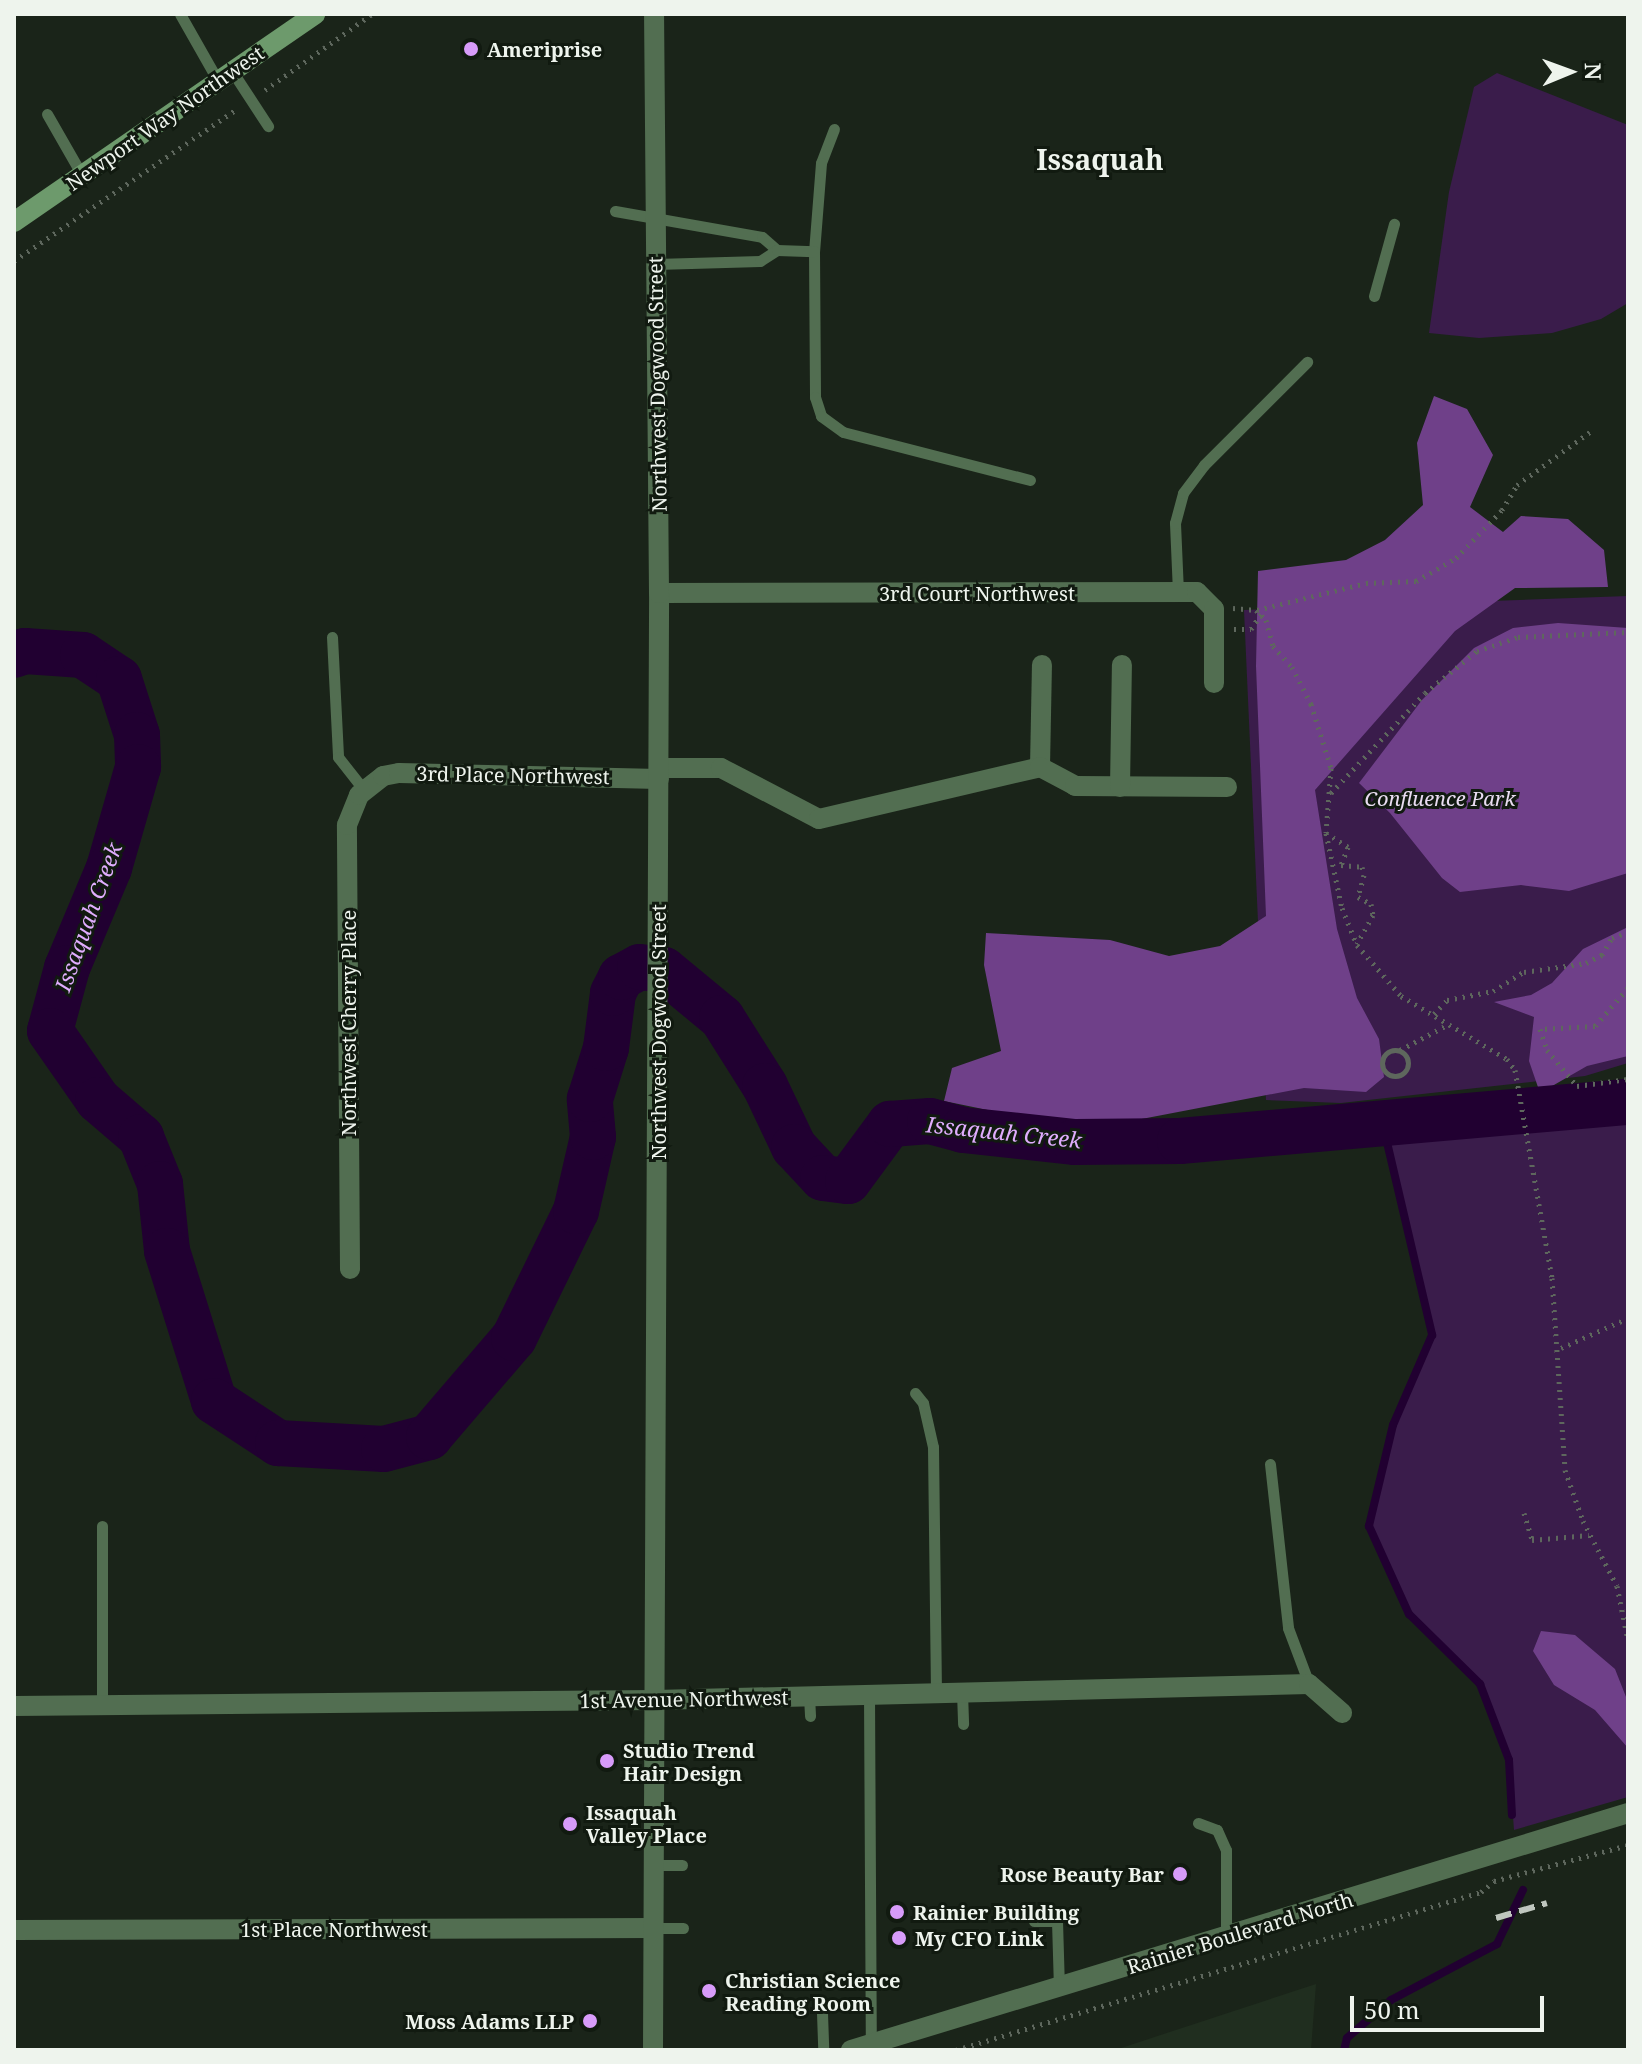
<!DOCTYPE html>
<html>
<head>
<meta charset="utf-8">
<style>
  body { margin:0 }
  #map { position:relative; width:1642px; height:2064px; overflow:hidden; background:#1a2419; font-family:"Noto Serif",serif }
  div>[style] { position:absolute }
  .built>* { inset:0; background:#202e1f }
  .green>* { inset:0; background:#3a1c4b }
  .forest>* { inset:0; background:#6f4089 }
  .stream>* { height:8px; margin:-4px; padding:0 4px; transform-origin:4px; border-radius:4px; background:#210031 }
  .river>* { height:46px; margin:-23px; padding:0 23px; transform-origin:23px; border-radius:23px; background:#210031 }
  .path>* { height:5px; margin-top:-2.5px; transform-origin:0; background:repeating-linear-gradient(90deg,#5e675d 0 2px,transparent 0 8px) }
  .path>.ring { margin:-2.5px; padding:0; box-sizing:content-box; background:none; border:5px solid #5e675d; border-radius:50% }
  .lane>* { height:11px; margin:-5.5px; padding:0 5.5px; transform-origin:5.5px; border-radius:5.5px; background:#526e51 }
  .street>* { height:20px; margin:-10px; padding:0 10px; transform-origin:10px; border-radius:10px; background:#526e51 }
  .secondary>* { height:20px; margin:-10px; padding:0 10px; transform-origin:10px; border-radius:10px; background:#6d9a6c }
  .rail>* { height:6px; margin-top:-3px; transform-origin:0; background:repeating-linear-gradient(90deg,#bfc6be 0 16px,transparent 0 24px) }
  .dots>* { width:22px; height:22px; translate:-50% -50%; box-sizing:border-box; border:4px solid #111a10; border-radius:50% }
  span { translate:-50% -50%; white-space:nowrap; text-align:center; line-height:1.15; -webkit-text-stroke:6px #111a10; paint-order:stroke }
  .poi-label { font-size:20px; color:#eef4ed; font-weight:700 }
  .left { translate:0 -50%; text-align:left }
  .right { translate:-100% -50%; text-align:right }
  .street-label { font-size:20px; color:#eef4ed }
  .park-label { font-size:20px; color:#eaddf2; font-style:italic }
  .water-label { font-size:22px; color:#e0adfe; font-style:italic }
  .district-label { font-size:28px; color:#eef4ed; font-weight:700 }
  .frame { position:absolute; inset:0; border:16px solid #eef4ed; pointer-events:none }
  .north { position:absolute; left:1530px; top:32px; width:80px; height:80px; -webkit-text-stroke:6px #111a10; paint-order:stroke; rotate:89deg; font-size:22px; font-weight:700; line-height:32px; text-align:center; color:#eef4ed }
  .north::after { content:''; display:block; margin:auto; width:28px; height:36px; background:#eef4ed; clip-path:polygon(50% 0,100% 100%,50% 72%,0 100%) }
  .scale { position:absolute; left:1350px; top:1996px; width:194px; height:36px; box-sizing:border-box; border:4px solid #eef4ed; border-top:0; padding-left:10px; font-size:24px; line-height:28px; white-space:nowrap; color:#eef4ed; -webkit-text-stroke:6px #111a10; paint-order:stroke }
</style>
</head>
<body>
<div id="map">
  <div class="built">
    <i style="clip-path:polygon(1316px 1984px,1311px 2050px,1115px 2050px)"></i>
  </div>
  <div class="green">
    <i style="clip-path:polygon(1497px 73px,1628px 125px,1628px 303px,1601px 319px,1552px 333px,1479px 338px,1429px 333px,1449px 192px,1474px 87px)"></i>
    <i style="clip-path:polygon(1628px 596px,1628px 1063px,1585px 1076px,1341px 1103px,1266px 1100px,1244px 610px)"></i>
    <i style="clip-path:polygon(1628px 1102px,1628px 1797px,1514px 1830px,1509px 1760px,1480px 1684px,1409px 1614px,1369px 1526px,1393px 1425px,1432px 1335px,1382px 1121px)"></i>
  </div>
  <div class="forest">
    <i style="clip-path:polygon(1434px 396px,1467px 409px,1493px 455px,1470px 507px,1503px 532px,1521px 516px,1568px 519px,1604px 550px,1608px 587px,1515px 588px,1455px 631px,1315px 790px,1337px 929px,1357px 998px,1379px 1039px,1384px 1077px,1366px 1092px,1304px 1088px,1105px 1126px,1027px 1118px,944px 1101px,952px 1068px,1001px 1051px,984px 965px,986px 933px,1110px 940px,1169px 956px,1220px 946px,1266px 916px,1256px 666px,1258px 571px,1346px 560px,1385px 540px,1423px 505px,1417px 443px)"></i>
    <i style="clip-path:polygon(1558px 623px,1628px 628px,1628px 873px,1569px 891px,1521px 885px,1460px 892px,1442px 878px,1390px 813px,1359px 783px,1422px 700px,1474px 648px,1513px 628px)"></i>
    <i style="clip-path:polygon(1628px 927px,1628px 1056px,1587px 1066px,1540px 1093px,1529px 1061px,1534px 1017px,1494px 1002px,1531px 995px,1552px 983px,1583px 949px)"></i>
    <i style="clip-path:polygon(1541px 1631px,1575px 1635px,1615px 1669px,1628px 1702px,1628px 1748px,1595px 1710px,1554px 1685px,1533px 1651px)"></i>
  </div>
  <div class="stream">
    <i style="left:1382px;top:1121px;width:220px;rotate:76.8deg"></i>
    <i style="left:1432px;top:1335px;width:98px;rotate:113.4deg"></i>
    <i style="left:1393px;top:1425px;width:104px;rotate:103.4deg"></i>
    <i style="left:1369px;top:1526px;width:97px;rotate:65.6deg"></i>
    <i style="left:1409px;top:1614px;width:100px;rotate:44.6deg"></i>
    <i style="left:1480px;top:1684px;width:81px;rotate:69.1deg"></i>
    <i style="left:1509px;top:1760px;width:55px;rotate:86.9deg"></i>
    <i style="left:1344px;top:2050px;width:12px;rotate:-76deg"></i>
    <i style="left:1347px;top:2038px;width:58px;rotate:-40.8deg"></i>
    <i style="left:1391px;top:2000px;width:120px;rotate:-27.8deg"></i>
    <i style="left:1497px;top:1944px;width:60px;rotate:-64.3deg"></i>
  </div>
  <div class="river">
    <i style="left:14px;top:655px;width:12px;rotate:-20deg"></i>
    <i style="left:25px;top:651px;width:58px;rotate:3.9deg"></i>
    <i style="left:83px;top:655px;width:43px;rotate:33.7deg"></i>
    <i style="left:119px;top:679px;width:59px;rotate:72.2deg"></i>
    <i style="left:137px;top:735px;width:32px;rotate:88deg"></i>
    <i style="left:138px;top:767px;width:105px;rotate:106deg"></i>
    <i style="left:109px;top:868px;width:108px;rotate:112.8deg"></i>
    <i style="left:67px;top:968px;width:65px;rotate:105.1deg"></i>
    <i style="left:50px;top:1031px;width:84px;rotate:55.2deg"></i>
    <i style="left:98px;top:1100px;width:57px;rotate:40.7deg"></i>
    <i style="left:141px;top:1137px;width:51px;rotate:68deg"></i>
    <i style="left:160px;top:1184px;width:67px;rotate:84deg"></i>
    <i style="left:167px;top:1251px;width:157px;rotate:72.6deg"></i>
    <i style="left:214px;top:1401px;width:77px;rotate:33.3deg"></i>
    <i style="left:278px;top:1443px;width:106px;rotate:3.2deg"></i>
    <i style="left:384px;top:1449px;width:47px;rotate:-14.9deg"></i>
    <i style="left:429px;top:1437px;width:130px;rotate:-49.4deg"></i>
    <i style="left:514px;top:1338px;width:141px;rotate:-64deg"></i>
    <i style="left:576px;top:1211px;width:76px;rotate:-77.1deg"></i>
    <i style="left:593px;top:1137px;width:38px;rotate:-95deg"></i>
    <i style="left:590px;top:1099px;width:53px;rotate:-72.6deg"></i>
    <i style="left:606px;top:1048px;width:55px;rotate:-82.7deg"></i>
    <i style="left:613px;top:993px;width:18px;rotate:-63deg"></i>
    <i style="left:621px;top:977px;width:21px;rotate:-28deg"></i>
    <i style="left:640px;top:967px;width:24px;rotate:7deg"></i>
    <i style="left:664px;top:970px;width:75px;rotate:39.6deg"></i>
    <i style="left:722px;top:1018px;width:80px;rotate:57.7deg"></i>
    <i style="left:765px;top:1086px;width:68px;rotate:64.6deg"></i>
    <i style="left:794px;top:1147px;width:42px;rotate:46.9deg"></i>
    <i style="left:823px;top:1178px;width:25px;rotate:7deg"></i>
    <i style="left:848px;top:1181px;width:71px;rotate:-53.6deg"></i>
    <i style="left:890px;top:1124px;width:40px;rotate:-4.3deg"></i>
    <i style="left:930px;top:1121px;width:34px;rotate:15deg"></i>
    <i style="left:963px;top:1130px;width:113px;rotate:6.1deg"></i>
    <i style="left:1075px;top:1142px;width:105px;rotate:-0.5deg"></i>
    <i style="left:1180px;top:1141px;width:450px;rotate:-5deg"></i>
  </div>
  <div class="path">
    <i style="left:265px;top:90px;width:131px;rotate:-35.4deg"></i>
    <i style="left:14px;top:261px;width:270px;rotate:-34.3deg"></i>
    <i style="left:1233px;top:608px;width:23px;rotate:5deg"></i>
    <i style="left:1256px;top:610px;width:14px;rotate:45deg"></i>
    <i style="left:1266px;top:620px;width:27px;rotate:75deg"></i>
    <i style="left:1273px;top:646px;width:28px;rotate:48deg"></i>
    <i style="left:1292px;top:667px;width:42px;rotate:62.8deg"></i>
    <i style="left:1311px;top:704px;width:67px;rotate:72.6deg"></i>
    <i style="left:1331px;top:768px;width:65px;rotate:94.4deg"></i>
    <i style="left:1326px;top:833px;width:77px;rotate:78deg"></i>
    <i style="left:1342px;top:908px;width:40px;rotate:68deg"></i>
    <i style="left:1357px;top:945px;width:67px;rotate:49.2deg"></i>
    <i style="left:1401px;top:996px;width:123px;rotate:30.7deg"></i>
    <i style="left:1507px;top:1059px;width:14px;rotate:54deg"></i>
    <i style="left:1515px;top:1070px;width:211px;rotate:79.9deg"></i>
    <i style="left:1552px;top:1278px;width:192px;rotate:86.1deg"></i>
    <i style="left:1565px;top:1470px;width:54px;rotate:70.6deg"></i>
    <i style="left:1583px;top:1521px;width:73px;rotate:62.4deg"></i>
    <i style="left:1617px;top:1586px;width:55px;rotate:78.5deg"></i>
    <i style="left:1257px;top:610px;width:112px;rotate:-13.9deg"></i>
    <i style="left:1366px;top:583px;width:50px;rotate:-2.3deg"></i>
    <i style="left:1416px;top:581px;width:46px;rotate:-29.9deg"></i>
    <i style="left:1456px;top:558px;width:66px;rotate:-46.2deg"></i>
    <i style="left:1502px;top:510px;width:29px;rotate:-59deg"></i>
    <i style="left:1517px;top:485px;width:90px;rotate:-36deg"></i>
    <i style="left:1234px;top:629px;width:17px"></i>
    <i style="left:1251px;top:629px;width:18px;rotate:-56deg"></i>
    <i style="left:1331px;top:793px;width:137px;rotate:-46.8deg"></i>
    <i style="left:1425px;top:693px;width:67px;rotate:-38.9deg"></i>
    <i style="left:1477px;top:651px;width:43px;rotate:-18.9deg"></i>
    <i style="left:1518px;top:637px;width:110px;rotate:-2.6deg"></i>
    <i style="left:1326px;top:833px;width:26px;rotate:32deg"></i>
    <i style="left:1348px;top:847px;width:19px;rotate:111deg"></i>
    <i style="left:1341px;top:865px;width:21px;rotate:5deg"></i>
    <i style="left:1362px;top:867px;width:8px;rotate:76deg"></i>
    <i style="left:1364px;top:875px;width:23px;rotate:105deg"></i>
    <i style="left:1358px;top:897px;width:15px;rotate:28deg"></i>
    <i style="left:1371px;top:904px;width:11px;rotate:80deg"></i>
    <i style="left:1373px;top:915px;width:33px;rotate:119deg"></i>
    <i style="left:1628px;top:988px;width:50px;rotate:131deg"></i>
    <i style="left:1595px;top:1026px;width:55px;rotate:176.9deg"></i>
    <i style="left:1540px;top:1029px;width:22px;rotate:72deg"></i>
    <i style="left:1547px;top:1050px;width:47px;rotate:50.2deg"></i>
    <i style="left:1577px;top:1086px;width:51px;rotate:-7.8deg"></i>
    <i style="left:1434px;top:1014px;width:19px;rotate:-47deg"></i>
    <i style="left:1447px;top:1000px;width:47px;rotate:-11.1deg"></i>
    <i style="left:1493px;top:991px;width:36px;rotate:-32deg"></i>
    <i style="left:1524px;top:972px;width:63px;rotate:-8.3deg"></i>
    <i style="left:1586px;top:963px;width:18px;rotate:-27deg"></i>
    <i style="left:1602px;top:955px;width:20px;rotate:-60deg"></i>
    <i style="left:1612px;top:938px;width:17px;rotate:-21deg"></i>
    <i class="ring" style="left:1382px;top:1050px;width:21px;height:21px"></i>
    <i style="left:1400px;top:1050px;width:55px;rotate:-28deg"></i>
    <i style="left:1561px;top:1348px;width:73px;rotate:-24.1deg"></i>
    <i style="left:1524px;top:1513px;width:28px;rotate:73deg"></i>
    <i style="left:1532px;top:1540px;width:57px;rotate:-5deg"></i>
    <i style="left:956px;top:2050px;width:548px;rotate:-16.75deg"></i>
    <i style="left:1481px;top:1892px;width:17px;rotate:-40deg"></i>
    <i style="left:1494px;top:1881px;width:139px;rotate:-15deg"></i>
  </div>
  <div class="lane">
    <i style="left:180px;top:14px;width:77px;rotate:60.4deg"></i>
    <i style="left:232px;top:71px;width:66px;rotate:56.8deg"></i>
    <i style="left:47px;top:114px;width:70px;rotate:60.2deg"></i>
    <i style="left:834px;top:129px;width:36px;rotate:111deg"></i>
    <i style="left:821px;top:163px;width:88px;rotate:94.5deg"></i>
    <i style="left:814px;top:251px;width:146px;rotate:89.6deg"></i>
    <i style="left:815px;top:397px;width:20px;rotate:72deg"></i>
    <i style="left:821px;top:416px;width:27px;rotate:36deg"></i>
    <i style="left:843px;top:432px;width:193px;rotate:14.4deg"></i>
    <i style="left:615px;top:211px;width:149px;rotate:10deg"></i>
    <i style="left:762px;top:237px;width:20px;rotate:41deg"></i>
    <i style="left:656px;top:264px;width:104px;rotate:-1.7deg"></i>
    <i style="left:760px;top:261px;width:20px;rotate:-33deg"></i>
    <i style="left:777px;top:250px;width:37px;rotate:2deg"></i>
    <i style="left:1374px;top:296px;width:75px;rotate:-74.5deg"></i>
    <i style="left:1178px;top:592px;width:69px;rotate:-92.5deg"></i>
    <i style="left:1175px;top:523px;width:31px;rotate:-75deg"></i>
    <i style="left:1183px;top:493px;width:35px;rotate:-53deg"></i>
    <i style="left:1204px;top:465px;width:146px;rotate:-45deg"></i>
    <i style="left:332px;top:637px;width:120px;rotate:87.1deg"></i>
    <i style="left:338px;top:757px;width:42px;rotate:51.8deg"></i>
    <i style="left:915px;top:1393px;width:13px;rotate:51deg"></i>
    <i style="left:923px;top:1403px;width:45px;rotate:77.2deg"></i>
    <i style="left:933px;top:1447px;width:246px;rotate:89.3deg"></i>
    <i style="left:1270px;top:1464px;width:165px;rotate:83.7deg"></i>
    <i style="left:1288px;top:1628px;width:60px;rotate:69.4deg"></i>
    <i style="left:962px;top:1692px;width:32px;rotate:88deg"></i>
    <i style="left:869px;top:1694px;width:350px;rotate:89.7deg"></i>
    <i style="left:809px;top:1696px;width:20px;rotate:87deg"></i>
    <i style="left:102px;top:1705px;width:179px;rotate:-90deg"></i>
    <i style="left:1198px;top:1823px;width:20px;rotate:20deg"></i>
    <i style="left:1217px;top:1830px;width:22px;rotate:66deg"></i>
    <i style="left:1226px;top:1850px;width:88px;rotate:90deg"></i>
    <i style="left:654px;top:1865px;width:28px"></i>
    <i style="left:1034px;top:1921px;width:23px"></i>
    <i style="left:1057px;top:1921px;width:67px;rotate:88.3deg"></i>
    <i style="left:654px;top:1928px;width:29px"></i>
    <i style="left:822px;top:2013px;width:37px;rotate:88deg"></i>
  </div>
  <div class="street">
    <i style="left:659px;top:593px;width:538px;rotate:-0.11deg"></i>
    <i style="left:1197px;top:592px;width:24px;rotate:45deg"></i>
    <i style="left:1214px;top:609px;width:74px;rotate:90deg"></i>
    <i style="left:1040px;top:767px;width:102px;rotate:-88.9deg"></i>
    <i style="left:659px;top:768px;width:62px"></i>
    <i style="left:721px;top:768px;width:110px;rotate:27.5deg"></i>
    <i style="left:819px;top:819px;width:227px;rotate:-13.2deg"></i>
    <i style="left:1040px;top:767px;width:40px;rotate:28deg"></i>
    <i style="left:1075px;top:786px;width:152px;rotate:0.4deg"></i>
    <i style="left:1120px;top:787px;width:122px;rotate:-89.1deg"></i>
    <i style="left:350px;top:1269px;width:444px;rotate:-90.4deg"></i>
    <i style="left:347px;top:825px;width:32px;rotate:-68deg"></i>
    <i style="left:359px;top:795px;width:31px;rotate:-38deg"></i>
    <i style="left:383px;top:776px;width:16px;rotate:-11deg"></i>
    <i style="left:399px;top:773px;width:260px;rotate:1.3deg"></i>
    <i style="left:14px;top:1706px;width:641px;rotate:-0.54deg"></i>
    <i style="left:655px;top:1700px;width:654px;rotate:-1.4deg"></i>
    <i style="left:1309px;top:1684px;width:44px;rotate:41.3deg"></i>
    <i style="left:14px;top:1930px;width:640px;rotate:-0.18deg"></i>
    <i style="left:653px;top:2050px;width:1457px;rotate:-89.76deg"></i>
    <i style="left:659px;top:593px;width:579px;rotate:-90.49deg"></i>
    <i style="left:851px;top:2050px;width:812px;rotate:-16.96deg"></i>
  </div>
  <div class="secondary">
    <i style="left:14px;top:222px;width:366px;rotate:-34.6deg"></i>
  </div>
  <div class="rail">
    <i style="left:1496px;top:1918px;width:53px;rotate:-16.4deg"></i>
  </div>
  <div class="dots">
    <i style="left:471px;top:49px;background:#d79bf9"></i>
    <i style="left:607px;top:1761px;background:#d79bf9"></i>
    <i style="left:570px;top:1824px;background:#d79bf9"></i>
    <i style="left:1180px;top:1874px;background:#d79bf9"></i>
    <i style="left:897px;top:1912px;background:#d79bf9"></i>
    <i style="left:899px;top:1938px;background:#d79bf9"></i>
    <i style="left:709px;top:1991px;background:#d79bf9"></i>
    <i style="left:590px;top:2021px;background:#d79bf9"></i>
  </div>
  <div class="poi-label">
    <span class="left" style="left:487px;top:49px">Ameriprise</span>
    <span class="left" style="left:623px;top:1762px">Studio Trend<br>Hair Design</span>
    <span class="left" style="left:586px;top:1824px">Issaquah<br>Valley Place</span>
    <span class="right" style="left:1164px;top:1874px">Rose Beauty Bar</span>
    <span class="left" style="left:913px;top:1912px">Rainier Building</span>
    <span class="left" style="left:915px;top:1938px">My CFO Link</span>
    <span class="left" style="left:725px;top:1992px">Christian Science<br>Reading Room</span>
    <span class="right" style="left:574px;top:2021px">Moss Adams LLP</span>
  </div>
  <div class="street-label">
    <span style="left:165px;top:118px;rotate:-35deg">Newport Way Northwest</span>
    <span style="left:657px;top:384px;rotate:-91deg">Northwest Dogwood Street</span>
    <span style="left:977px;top:593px">3rd Court Northwest</span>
    <span style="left:513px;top:775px;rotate:1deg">3rd Place Northwest</span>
    <span style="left:348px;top:1023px;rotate:-90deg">Northwest Cherry Place</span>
    <span style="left:658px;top:1032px;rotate:-90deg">Northwest Dogwood Street</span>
    <span style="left:684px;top:1699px;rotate:-1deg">1st Avenue Northwest</span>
    <span style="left:334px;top:1929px">1st Place Northwest</span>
    <span style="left:1240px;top:1933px;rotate:-17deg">Rainier Boulevard North</span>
  </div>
  <div class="park-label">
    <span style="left:1440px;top:798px">Confluence Park</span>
  </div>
  <div class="water-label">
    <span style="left:88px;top:917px;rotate:-70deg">Issaquah Creek</span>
    <span style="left:1004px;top:1132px;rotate:6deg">Issaquah Creek</span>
  </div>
  <div class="district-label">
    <span style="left:1100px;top:159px">Issaquah</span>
  </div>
  <div class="frame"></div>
  <div class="north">N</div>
  <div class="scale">50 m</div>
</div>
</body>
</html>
